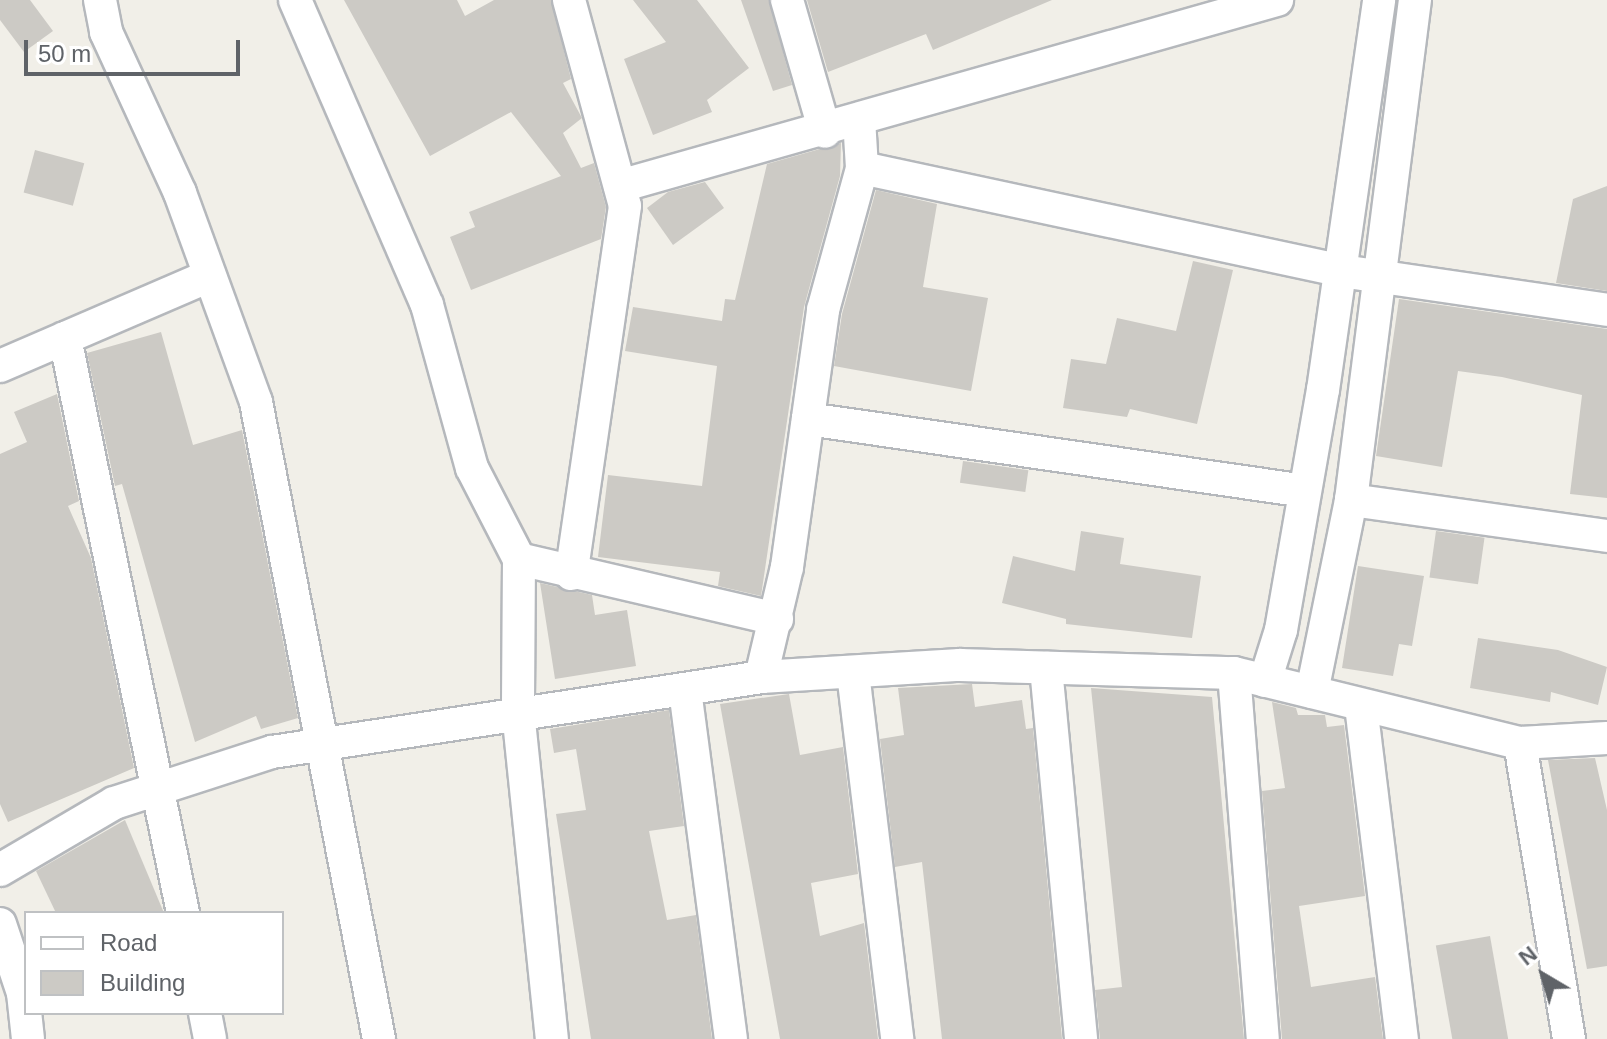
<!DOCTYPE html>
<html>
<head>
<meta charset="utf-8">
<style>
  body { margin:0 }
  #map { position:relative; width:1607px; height:1039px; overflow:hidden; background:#f1efe8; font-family:Helvetica,sans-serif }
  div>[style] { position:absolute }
  .building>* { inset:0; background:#cccac5; transform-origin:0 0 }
  .roads { filter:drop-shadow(2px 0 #b5b8bc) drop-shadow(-2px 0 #b5b8bc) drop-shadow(0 2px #b5b8bc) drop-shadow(0 -2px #b5b8bc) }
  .street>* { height:32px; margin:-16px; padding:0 16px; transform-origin:16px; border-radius:16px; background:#fff }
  span { translate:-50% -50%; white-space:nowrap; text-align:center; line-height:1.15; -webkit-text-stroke:6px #fff; paint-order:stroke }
  .legend { position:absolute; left:24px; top:911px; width:260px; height:104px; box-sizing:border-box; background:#fff; border:2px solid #bfc1c3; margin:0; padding:10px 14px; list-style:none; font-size:24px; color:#5f6368 }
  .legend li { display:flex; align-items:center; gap:16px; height:40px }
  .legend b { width:40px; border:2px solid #bfc1c3 }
  .north { position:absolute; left:1503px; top:935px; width:80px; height:80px; -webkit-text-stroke:6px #fff; paint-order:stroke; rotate:322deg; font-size:22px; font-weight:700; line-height:32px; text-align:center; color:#5f6368 }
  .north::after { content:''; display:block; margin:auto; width:28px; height:36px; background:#5f6368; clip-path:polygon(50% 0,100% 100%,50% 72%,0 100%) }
  .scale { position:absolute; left:24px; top:40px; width:216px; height:36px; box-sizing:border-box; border:4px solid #5f6368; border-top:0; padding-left:10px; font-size:24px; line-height:28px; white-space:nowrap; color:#5f6368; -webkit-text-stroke:6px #fff; paint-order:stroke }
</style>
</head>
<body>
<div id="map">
  <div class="building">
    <i style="clip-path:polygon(0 0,30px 0,53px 31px,24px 52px,0 20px)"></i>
    <i style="clip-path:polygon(344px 0,457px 0,465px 16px,494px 0,551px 0,571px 79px,563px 83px,582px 118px,563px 133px,581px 168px,594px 163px,606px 207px,601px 239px,471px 290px,450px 237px,475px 227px,469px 212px,561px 176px,511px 112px,430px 156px)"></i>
    <i style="clip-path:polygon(633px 0,697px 0,749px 68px,707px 100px,712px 112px,653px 135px,624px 59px,666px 42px)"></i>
    <i style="clip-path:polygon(741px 0,769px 0,792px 85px,773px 91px)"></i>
    <i style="clip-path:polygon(807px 0,1052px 0,933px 50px,926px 34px,828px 72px)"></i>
    <i style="clip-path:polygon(841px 143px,840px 176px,804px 307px,761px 596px,718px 586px,720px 572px,598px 557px,608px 475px,702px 486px,717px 366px,625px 351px,633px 307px,722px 321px,725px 299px,735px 300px,767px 164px)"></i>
    <i style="left:35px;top:150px;width:51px;height:44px;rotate:15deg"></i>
    <i style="clip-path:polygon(705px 182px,724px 208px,673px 245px,647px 208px,668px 192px)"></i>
    <i style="clip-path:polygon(1607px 186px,1607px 291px,1556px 283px,1573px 199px)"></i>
    <i style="clip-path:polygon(876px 190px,937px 204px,923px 287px,988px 298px,971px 391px,834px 366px,842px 314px)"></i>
    <i style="clip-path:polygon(1193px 261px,1233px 270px,1197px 424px,1130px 409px,1127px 417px,1063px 408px,1071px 359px,1106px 364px,1117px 318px,1176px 331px)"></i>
    <i style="clip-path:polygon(1399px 299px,1607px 329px,1607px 498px,1570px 494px,1582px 395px,1502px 377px,1458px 371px,1442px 467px,1376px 456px)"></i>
    <i style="clip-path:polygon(161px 332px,193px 445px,242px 430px,298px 718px,261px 729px,256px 716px,195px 742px,122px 484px,115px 486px,87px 353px)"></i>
    <i style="clip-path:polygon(57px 394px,79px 501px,68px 506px,91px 558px,134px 768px,8px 822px,0 804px,0 454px,27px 442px,14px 412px)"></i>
    <i style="left:963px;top:461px;width:66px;height:22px;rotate:8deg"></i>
    <i style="clip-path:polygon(1081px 531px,1124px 538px,1120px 564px,1201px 576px,1192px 638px,1066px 624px,1066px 619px,1002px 603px,1013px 556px,1075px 571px)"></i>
    <i style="left:1436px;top:531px;width:49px;height:47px;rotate:8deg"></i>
    <i style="clip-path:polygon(1358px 566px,1424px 576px,1412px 646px,1399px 644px,1393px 676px,1342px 668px)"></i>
    <i style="clip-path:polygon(540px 583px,592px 595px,595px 615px,627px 610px,636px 666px,555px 679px)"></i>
    <i style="clip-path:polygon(1478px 638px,1558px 650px,1607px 667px,1598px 705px,1551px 692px,1550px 702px,1470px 688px)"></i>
    <i style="clip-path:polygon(972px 684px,975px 707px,1022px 700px,1026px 729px,1033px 728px,1062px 1039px,942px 1039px,922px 862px,895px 867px,880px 739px,904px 735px,898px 688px)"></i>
    <i style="clip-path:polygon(1091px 688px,1212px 697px,1244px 1039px,1100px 1039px,1095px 990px,1122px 987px)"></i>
    <i style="clip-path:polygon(789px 694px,800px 755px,843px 747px,858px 874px,811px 883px,820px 936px,864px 923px,878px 1039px,780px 1039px,720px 704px)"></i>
    <i style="clip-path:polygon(1272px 702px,1296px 708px,1298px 715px,1325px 715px,1327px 727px,1344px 725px,1365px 896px,1299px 906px,1311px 987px,1375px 977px,1383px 1039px,1282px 1039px,1262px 791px,1285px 788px)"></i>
    <i style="clip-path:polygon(669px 710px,684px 826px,649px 831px,667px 920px,696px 915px,712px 1039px,591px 1039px,556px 814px,586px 810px,576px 749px,554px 753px,550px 729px)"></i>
    <i style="clip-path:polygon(1595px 758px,1607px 810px,1607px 966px,1587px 969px,1548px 760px)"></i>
    <i style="clip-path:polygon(125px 820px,164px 913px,56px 913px,36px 871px)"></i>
    <i style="left:1490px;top:936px;width:105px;height:55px;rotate:80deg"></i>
  </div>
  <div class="roads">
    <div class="street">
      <i style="left:100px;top:0;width:33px;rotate:79deg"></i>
      <i style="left:106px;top:32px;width:177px;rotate:65.3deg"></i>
      <i style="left:180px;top:193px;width:222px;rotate:70deg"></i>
      <i style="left:256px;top:402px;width:649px;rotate:79.07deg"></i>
      <i style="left:295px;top:0;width:332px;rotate:66.6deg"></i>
      <i style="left:427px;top:305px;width:169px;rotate:74.6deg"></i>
      <i style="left:472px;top:468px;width:102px;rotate:62.7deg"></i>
      <i style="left:519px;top:559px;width:152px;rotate:90.4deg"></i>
      <i style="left:518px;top:711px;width:330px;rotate:84.1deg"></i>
      <i style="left:569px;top:0;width:213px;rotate:74.8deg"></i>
      <i style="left:625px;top:206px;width:372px;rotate:98.3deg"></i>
      <i style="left:787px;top:0;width:137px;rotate:73.9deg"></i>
      <i style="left:862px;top:168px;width:490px;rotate:12.1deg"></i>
      <i style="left:1341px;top:271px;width:269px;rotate:8.3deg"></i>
      <i style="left:620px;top:186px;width:683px;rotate:-15.81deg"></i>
      <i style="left:65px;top:338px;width:587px;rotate:78.4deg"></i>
      <i style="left:0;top:366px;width:228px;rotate:-23.3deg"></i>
      <i style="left:808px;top:419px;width:502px;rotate:8.24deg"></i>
      <i style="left:1351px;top:500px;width:259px;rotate:8deg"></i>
      <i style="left:519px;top:559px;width:265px;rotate:13.1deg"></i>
      <i style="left:1046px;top:668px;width:373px;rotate:84.6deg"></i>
      <i style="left:853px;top:673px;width:369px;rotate:83.1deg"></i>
      <i style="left:1234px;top:673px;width:367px;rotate:85.5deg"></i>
      <i style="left:761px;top:677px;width:113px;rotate:-76.7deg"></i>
      <i style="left:787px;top:567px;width:260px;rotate:-82deg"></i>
      <i style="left:823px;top:310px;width:147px;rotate:-74.6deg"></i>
      <i style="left:862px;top:168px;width:49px;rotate:-93.5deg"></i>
      <i style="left:1265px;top:681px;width:53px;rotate:-72.6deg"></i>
      <i style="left:1281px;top:630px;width:244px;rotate:-80.1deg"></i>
      <i style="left:1323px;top:390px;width:394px;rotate:-81.8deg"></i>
      <i style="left:685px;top:690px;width:352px;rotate:82.5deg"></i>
      <i style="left:1312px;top:692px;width:196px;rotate:-78.5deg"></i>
      <i style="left:1351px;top:500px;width:504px;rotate:-82.71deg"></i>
      <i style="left:1361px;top:706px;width:336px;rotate:83deg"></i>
      <i style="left:1520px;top:743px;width:300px;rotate:80.6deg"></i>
      <i style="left:0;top:870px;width:132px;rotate:-30.4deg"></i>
      <i style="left:114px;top:803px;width:166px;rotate:-17.9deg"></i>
      <i style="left:272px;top:752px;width:495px;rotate:-8.7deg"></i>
      <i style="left:761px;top:677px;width:199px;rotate:-3.5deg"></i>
      <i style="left:960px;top:665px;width:274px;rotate:1.7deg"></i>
      <i style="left:1234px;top:673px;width:294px;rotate:13.8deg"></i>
      <i style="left:1520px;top:743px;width:87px;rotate:-3.3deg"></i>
      <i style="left:0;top:924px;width:73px;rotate:71.6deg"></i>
      <i style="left:23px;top:993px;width:46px;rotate:83.8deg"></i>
      <i style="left:205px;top:1013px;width:26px;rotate:79deg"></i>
    </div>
  </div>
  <ul class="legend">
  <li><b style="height:10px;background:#fff"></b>Road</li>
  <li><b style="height:22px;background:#cccac5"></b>Building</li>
  </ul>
  <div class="north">N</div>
  <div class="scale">50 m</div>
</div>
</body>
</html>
